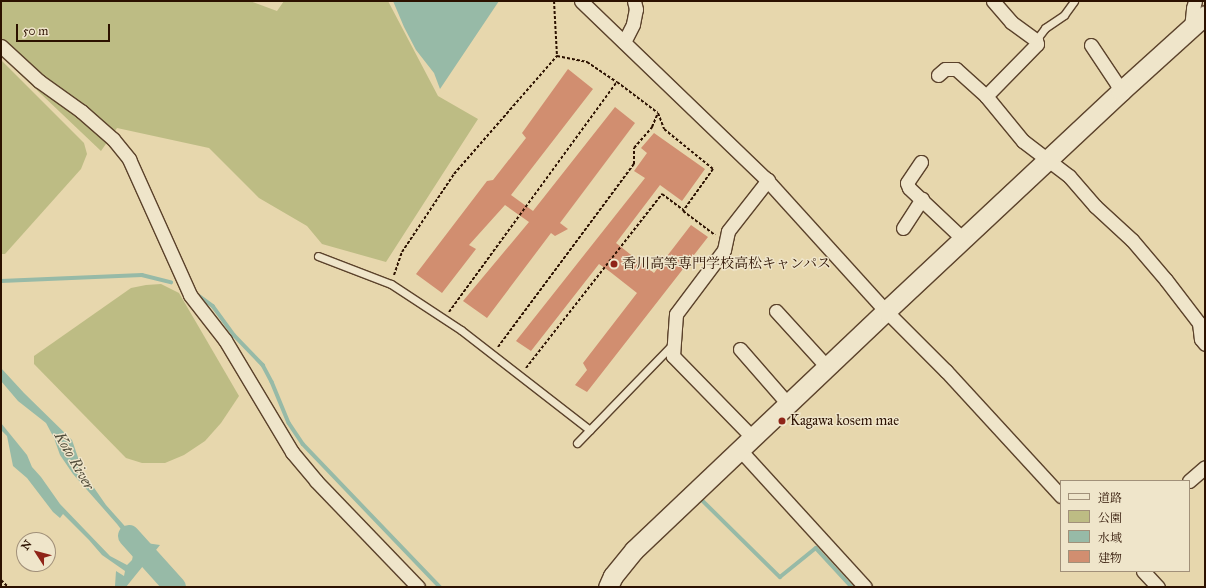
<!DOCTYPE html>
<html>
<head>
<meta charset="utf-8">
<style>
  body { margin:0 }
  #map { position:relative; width:1206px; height:588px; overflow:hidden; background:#e7d7ad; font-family:"IM FELL Great Primer","Noto Serif JP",serif }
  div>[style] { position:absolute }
  .green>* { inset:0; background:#bdbc84 }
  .water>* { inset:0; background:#97baa7 }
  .stream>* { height:3.5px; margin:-1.75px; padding:0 1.75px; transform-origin:1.75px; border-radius:1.75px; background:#97baa7 }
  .river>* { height:22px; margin:-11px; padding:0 11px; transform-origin:11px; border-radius:11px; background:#97baa7 }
  .building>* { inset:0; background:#d18e70 }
  .path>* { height:2px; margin-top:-1px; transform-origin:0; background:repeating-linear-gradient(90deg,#2c1100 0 3px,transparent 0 5px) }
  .roads { filter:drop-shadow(1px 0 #5b422b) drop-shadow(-1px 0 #5b422b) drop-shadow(0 1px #5b422b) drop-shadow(0 -1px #5b422b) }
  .lane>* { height:7px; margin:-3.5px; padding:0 3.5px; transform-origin:3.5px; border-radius:3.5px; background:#efe5ca }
  .street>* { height:13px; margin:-6.5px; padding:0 6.5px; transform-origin:6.5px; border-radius:6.5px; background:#efe5ca }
  .secondary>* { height:19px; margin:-9.5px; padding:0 9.5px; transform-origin:9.5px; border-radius:9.5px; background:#efe5ca }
  .dots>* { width:11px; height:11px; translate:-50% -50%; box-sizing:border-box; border:2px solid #efe5ca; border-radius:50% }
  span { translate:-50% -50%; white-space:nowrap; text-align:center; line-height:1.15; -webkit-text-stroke:3px #efe5ca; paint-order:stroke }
  .poi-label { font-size:14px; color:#2c1100 }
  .left { translate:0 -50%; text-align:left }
  .water-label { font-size:15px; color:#514c3a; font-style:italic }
  .frame { position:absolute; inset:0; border:2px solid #2c1100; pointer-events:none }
  .legend { position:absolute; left:1060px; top:480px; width:130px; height:92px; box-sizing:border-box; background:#efe5ca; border:1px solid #a19079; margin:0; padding:5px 7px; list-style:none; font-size:12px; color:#2c1100 }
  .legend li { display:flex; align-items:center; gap:8px; height:20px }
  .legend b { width:20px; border:1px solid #a19079 }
  .north { position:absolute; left:16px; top:532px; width:40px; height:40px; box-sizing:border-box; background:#efe5ca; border:1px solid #a19079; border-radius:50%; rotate:306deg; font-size:11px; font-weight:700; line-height:16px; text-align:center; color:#2c1100 }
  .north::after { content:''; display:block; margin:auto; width:14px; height:18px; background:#8f2418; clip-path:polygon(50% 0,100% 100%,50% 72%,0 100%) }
  .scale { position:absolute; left:16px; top:24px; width:94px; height:18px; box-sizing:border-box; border:2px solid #2c1100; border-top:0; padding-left:5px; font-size:12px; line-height:14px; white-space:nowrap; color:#2c1100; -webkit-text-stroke:3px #efe5ca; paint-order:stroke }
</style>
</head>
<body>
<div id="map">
  <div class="green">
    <i style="clip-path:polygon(1px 1px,250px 1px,277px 11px,284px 1px,388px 1px,438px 96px,478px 119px,386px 262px,322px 244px,307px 226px,259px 198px,209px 148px,117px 128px,101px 151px,1px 56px)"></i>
    <i style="clip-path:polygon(1px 60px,84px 143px,87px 154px,81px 169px,5px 254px,1px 254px)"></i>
    <i style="clip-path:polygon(161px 284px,179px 293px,239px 396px,221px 423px,205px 441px,184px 455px,165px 463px,142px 463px,126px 458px,34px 364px,34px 356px,131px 288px,146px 285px)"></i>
  </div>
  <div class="water">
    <i style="clip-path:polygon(393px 1px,499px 1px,440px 89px,434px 73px,416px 50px,404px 27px)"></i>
    <i style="clip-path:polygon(1px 368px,24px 393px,72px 440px,83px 472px,106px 505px,139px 542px,160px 545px,126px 587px,113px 587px,115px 586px,116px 571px,124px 576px,125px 571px,102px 555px,89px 540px,63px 514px,60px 518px,53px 512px,27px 478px,13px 466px,7px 436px,1px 430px,1px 423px,27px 455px,32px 467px,41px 477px,60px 504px,110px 556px,127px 565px,132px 560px,134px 551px,129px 540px,117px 524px,73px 474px,60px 455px,54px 438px,46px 423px,18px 401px,1px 381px)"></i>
  </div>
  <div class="stream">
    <i style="left:1px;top:281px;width:141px;rotate:-2.4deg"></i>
    <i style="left:142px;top:275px;width:30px;rotate:14deg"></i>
    <i style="left:195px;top:293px;width:22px;rotate:36deg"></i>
    <i style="left:213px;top:306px;width:36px;rotate:54deg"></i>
    <i style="left:234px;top:335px;width:42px;rotate:46deg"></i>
    <i style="left:263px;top:365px;width:19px;rotate:62deg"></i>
    <i style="left:272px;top:382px;width:44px;rotate:67.5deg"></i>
    <i style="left:289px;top:423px;width:25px;rotate:56deg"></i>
    <i style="left:303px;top:444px;width:198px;rotate:46.2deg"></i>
    <i style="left:699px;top:497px;width:114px;rotate:44.6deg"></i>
    <i style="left:780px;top:577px;width:46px;rotate:-38.9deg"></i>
    <i style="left:816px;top:548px;width:53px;rotate:47.3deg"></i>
  </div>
  <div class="river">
    <i style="left:129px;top:536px;width:69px;rotate:48deg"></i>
  </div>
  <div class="building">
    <i style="clip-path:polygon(568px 69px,593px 89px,511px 195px,533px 211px,615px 107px,635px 123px,560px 223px,568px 229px,555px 236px,551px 233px,487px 318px,463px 301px,529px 222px,505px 205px,469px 245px,476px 249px,442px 293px,416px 274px,487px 181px,493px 180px,526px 138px,522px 133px)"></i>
    <i style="clip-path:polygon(654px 133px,705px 169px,682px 201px,660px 185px,616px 243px,654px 273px,691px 225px,708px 237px,587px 392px,575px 385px,587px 370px,583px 363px,637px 293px,609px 271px,599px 264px,531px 351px,516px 341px,645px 178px,634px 171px,647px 153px,641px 148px)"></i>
  </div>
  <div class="path">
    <i style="left:554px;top:1px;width:55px;rotate:86.9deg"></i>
    <i style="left:394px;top:275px;width:24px;rotate:-71deg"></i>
    <i style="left:402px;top:252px;width:94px;rotate:-56.3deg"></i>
    <i style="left:454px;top:174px;width:157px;rotate:-48.9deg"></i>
    <i style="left:557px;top:56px;width:31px;rotate:11deg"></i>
    <i style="left:587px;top:62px;width:36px;rotate:34deg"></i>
    <i style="left:449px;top:312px;width:285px;rotate:-53.9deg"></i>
    <i style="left:617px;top:82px;width:51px;rotate:37.1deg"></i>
    <i style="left:658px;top:113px;width:17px;rotate:69deg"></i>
    <i style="left:664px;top:129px;width:63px;rotate:39.2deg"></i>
    <i style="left:713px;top:169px;width:52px;rotate:125.5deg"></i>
    <i style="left:683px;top:211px;width:40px;rotate:37deg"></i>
    <i style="left:498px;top:347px;width:228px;rotate:-53.4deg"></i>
    <i style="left:634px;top:164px;width:16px;rotate:-90deg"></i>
    <i style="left:634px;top:148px;width:28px;rotate:-49deg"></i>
    <i style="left:652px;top:127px;width:15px;rotate:-67deg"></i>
    <i style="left:526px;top:368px;width:221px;rotate:-52deg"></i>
    <i style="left:662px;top:194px;width:26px;rotate:37deg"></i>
    <i style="left:1px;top:580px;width:10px;rotate:45deg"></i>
  </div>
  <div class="roads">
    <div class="lane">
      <i style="left:1036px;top:40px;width:15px;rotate:-53deg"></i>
      <i style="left:1045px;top:28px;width:23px;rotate:-34deg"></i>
      <i style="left:1064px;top:15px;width:17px;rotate:-54deg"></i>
      <i style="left:318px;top:256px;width:78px;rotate:21deg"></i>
      <i style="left:391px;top:284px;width:84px;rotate:33.3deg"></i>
      <i style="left:461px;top:330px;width:163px;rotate:37.8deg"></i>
      <i style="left:577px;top:443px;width:138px;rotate:-45.9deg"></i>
    </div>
    <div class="street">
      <i style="left:581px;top:1px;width:255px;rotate:43.9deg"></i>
      <i style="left:765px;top:178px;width:173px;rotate:47.8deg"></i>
      <i style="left:881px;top:306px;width:92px;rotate:45deg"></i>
      <i style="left:946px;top:371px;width:170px;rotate:47.4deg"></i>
      <i style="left:993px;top:1px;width:28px;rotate:49deg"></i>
      <i style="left:1011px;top:22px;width:31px;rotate:36deg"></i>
      <i style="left:1036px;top:40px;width:4px;rotate:76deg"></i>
      <i style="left:1037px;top:44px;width:73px;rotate:134.4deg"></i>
      <i style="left:986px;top:96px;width:58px;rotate:50.6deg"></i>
      <i style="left:1023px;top:141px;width:58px;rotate:37.3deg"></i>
      <i style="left:1069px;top:176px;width:40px;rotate:49deg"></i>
      <i style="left:1095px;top:206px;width:50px;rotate:42.6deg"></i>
      <i style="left:1132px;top:240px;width:52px;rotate:49.6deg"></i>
      <i style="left:1166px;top:280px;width:54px;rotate:52.5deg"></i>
      <i style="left:1199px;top:323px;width:16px;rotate:83deg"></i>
      <i style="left:1201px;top:339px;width:6px;rotate:51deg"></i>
      <i style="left:1191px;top:28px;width:20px;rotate:-84deg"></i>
      <i style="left:1193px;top:8px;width:7px;rotate:-74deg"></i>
      <i style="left:624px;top:42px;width:20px;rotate:-63deg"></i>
      <i style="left:633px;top:24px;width:15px;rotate:-79deg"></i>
      <i style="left:636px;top:9px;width:8px;rotate:-104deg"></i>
      <i style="left:1091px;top:45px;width:47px;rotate:56.3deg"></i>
      <i style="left:1117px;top:84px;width:9px;rotate:69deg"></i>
      <i style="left:1px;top:46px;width:52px;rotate:42.6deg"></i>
      <i style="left:39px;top:81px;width:52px;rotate:35.5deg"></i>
      <i style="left:81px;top:111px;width:43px;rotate:41.2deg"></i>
      <i style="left:113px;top:139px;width:26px;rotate:51deg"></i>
      <i style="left:129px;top:159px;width:149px;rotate:65.8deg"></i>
      <i style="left:190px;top:295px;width:57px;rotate:52.1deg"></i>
      <i style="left:225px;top:340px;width:131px;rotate:59.1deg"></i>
      <i style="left:292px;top:452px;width:38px;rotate:50deg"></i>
      <i style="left:316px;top:481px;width:147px;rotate:46.1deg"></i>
      <i style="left:938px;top:75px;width:9px;rotate:-41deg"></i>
      <i style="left:945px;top:69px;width:11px"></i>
      <i style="left:956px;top:69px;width:40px;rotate:42deg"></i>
      <i style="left:921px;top:162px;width:25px;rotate:124deg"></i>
      <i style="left:907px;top:183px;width:5px;rotate:68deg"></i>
      <i style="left:909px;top:188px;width:74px;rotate:43.4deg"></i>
      <i style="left:903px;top:228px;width:35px;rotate:-57deg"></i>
      <i style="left:776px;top:311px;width:76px;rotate:47.7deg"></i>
      <i style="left:740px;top:349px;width:73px;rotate:48.9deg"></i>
      <i style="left:753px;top:438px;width:115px;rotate:-134.3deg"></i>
      <i style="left:673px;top:356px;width:42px;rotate:-85.9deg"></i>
      <i style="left:676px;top:314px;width:80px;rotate:-53.1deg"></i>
      <i style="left:724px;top:250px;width:19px;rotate:-78deg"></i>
      <i style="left:728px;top:231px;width:65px;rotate:-51.9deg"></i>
      <i style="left:740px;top:450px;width:185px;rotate:47.6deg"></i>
      <i style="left:1189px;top:481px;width:21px;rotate:-41deg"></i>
      <i style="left:1143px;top:571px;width:22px;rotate:47deg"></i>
    </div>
    <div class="secondary">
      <i style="left:608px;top:587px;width:12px;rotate:-66deg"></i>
      <i style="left:613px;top:576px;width:33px;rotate:-51deg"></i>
      <i style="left:634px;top:550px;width:347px;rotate:-43.5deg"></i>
      <i style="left:886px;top:311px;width:322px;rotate:-43.1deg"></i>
      <i style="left:1121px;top:91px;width:113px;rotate:-42.1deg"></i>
    </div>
  </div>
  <div class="dots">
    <i style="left:614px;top:264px;background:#8f2418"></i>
    <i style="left:782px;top:421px;background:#8f2418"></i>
  </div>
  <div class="poi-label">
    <span class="left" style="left:622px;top:264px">香川高等専門学校高松キャンパス</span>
    <span class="left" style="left:790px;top:421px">Kagawa kosem mae</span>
  </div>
  <div class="water-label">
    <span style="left:74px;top:461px;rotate:60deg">Koto River</span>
  </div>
  <div class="frame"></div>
  <ul class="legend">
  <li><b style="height:5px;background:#efe5ca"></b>道路</li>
  <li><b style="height:11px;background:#bdbc84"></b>公園</li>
  <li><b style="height:11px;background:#97baa7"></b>水域</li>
  <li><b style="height:11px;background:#d18e70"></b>建物</li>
  </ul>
  <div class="north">N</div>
  <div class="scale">50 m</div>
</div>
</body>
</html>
